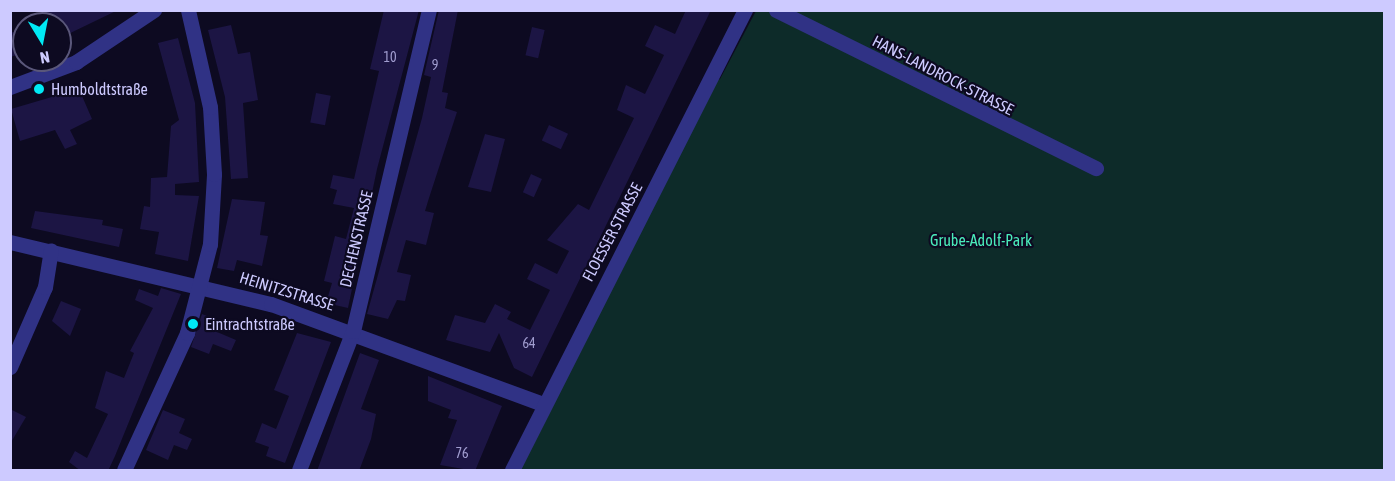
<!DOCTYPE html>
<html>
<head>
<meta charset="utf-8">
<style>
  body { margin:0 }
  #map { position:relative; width:1395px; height:481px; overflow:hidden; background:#0d0a21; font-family:"Asap Condensed",sans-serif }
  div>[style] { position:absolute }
  .green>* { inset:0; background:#0d2b29 }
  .building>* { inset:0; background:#1c1544; transform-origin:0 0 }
  .street>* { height:15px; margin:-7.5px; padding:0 7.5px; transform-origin:7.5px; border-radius:7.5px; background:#303285 }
  .dots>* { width:16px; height:16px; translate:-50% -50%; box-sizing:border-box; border:3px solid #0d0a21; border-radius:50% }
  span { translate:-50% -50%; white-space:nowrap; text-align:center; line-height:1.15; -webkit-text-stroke:4.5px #0d0a21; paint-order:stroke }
  .number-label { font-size:14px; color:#a19dd0 }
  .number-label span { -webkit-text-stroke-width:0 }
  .street-label { font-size:16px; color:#cdcaff }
  .poi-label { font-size:16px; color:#cdcaff }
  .left { translate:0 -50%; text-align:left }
  .park-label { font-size:16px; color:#4aebba }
  .frame { position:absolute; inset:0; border:12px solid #cdcaff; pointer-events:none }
  .north { position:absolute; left:12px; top:12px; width:60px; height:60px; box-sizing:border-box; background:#0d0a21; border:2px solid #5a577a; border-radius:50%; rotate:170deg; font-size:16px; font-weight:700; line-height:24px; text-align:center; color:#cdcaff }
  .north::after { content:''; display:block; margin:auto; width:21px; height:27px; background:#00eaf5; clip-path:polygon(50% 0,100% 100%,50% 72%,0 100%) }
</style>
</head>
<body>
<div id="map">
  <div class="green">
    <i style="clip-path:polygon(756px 11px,1384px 11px,1384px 470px,517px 470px,712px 82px,720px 79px)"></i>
  </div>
  <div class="building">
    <i style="clip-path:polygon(43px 10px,118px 10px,60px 38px,60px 24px,26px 24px,46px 15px)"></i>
    <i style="clip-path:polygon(384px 10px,419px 10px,377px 169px,348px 308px,326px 303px,332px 283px,324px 281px,335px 236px,346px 239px,354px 208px,333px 204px,337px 190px,330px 188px,333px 175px,354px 179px,379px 71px,370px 69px)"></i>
    <i style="clip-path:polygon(439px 10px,458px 10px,442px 92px,448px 93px,445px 108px,457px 112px,429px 198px,425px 211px,434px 213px,426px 245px,406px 240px,397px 272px,411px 275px,405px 301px,397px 300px,388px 319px,367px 314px,422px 118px,431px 77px,424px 75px)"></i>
    <i style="clip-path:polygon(686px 10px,711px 10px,532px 377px,514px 368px,499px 333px,490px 352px,446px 340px,455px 315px,485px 323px,495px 304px,511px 312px,507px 319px,530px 330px,550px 290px,527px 279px,535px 263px,557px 274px,569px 251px,547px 240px,578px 204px,589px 210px,634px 118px,617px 110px,626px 85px,645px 94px,664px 55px,645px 46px,655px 25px,675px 34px)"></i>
    <i style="clip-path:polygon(231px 25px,238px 54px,250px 52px,258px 100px,243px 103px,248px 178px,231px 179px,225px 97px,208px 30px)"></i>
    <i style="left:532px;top:27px;width:13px;height:29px;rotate:13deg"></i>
    <i style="clip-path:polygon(24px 29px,24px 53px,10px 57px,10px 33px)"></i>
    <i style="clip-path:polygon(178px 38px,195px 103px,199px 182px,175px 184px,175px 195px,199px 196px,188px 261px,155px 254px,159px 232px,140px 229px,144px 206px,150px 207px,151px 178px,167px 177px,171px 126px,179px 120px,158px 43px)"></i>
    <i style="clip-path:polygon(79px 89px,92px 119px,70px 130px,77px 144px,65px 149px,55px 130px,20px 141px,11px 109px)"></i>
    <i style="left:316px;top:93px;width:15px;height:30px;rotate:11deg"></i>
    <i style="left:549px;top:125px;width:21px;height:17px;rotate:25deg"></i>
    <i style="clip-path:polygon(485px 134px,505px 139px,491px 192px,468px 187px)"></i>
    <i style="left:531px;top:174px;width:12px;height:20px;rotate:24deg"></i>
    <i style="clip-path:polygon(232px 199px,265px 202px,260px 235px,268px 236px,262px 266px,237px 260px,234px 271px,217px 268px)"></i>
    <i style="clip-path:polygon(35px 211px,103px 220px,102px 225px,123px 229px,119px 247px,31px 228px)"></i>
    <i style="clip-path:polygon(161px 288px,181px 294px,115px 456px,108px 471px,81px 471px,69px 462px,75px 451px,87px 458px,108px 414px,95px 408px,106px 371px,124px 378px,134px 353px,130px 351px,153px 308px,135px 300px,139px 289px,158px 296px)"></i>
    <i style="clip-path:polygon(61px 301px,81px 309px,70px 336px,52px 321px)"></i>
    <i style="clip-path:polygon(202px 314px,222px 322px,217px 332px,236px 340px,231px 351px,213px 344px,209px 354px,191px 347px)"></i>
    <i style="clip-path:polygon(297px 333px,331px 342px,285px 463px,266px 456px,269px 447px,255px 442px,262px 423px,276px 429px,282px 414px,289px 396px,274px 390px)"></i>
    <i style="clip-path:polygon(360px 353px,379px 360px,361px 409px,376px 414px,371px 439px,359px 471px,317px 471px)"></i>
    <i style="clip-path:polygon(428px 376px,502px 406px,475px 471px,440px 465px,457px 420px,448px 418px,451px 410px,428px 401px)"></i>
    <i style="clip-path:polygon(10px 409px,26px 417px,10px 444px)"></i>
    <i style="clip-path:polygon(163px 410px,185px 419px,179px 433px,192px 439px,187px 450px,174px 445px,168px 460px,146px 450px)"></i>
  </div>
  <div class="street">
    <i style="left:776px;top:10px;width:357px;rotate:26.3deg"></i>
    <i style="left:10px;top:87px;width:71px;rotate:-20.7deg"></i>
    <i style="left:76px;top:62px;width:94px;rotate:-33.7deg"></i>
    <i style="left:10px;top:242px;width:268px;rotate:13.4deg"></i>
    <i style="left:271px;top:304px;width:290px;rotate:20.2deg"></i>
    <i style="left:10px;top:367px;width:87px;rotate:-66.4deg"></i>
    <i style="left:45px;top:287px;width:37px;rotate:-81deg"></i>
    <i style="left:124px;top:470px;width:151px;rotate:-65.3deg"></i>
    <i style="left:187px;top:333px;width:92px;rotate:-75.5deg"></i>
    <i style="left:210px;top:244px;width:70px;rotate:-86.7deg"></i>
    <i style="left:214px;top:174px;width:67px;rotate:-93.4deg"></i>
    <i style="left:210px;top:107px;width:99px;rotate:-102.8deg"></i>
    <i style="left:299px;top:470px;width:149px;rotate:-68.8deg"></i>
    <i style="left:353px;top:331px;width:330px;rotate:-76.7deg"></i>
    <i style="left:512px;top:470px;width:516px;rotate:-63.14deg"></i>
  </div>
  <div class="dots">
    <i style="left:39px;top:89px;background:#00eaf5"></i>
    <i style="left:193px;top:324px;background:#00eaf5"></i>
  </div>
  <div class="number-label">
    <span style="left:390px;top:57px">10</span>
    <span style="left:435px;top:65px">9</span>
    <span style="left:529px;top:343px">64</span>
    <span style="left:462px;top:453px">76</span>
  </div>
  <div class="street-label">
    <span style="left:943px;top:75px;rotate:27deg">HANS-LANDROCK-STRASSE</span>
    <span style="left:612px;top:232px;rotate:-62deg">FLOESSER STRASSE</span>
    <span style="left:356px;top:239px;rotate:-77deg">DECHENSTRASSE</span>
    <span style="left:287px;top:291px;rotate:17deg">HEINITZSTRASSE</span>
  </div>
  <div class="poi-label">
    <span class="left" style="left:51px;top:89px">Humboldtstraße</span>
    <span class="left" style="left:205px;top:324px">Eintrachtstraße</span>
  </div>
  <div class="park-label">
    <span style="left:981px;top:240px">Grube-Adolf-Park</span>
  </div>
  <div class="frame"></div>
  <div class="north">N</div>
</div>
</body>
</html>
